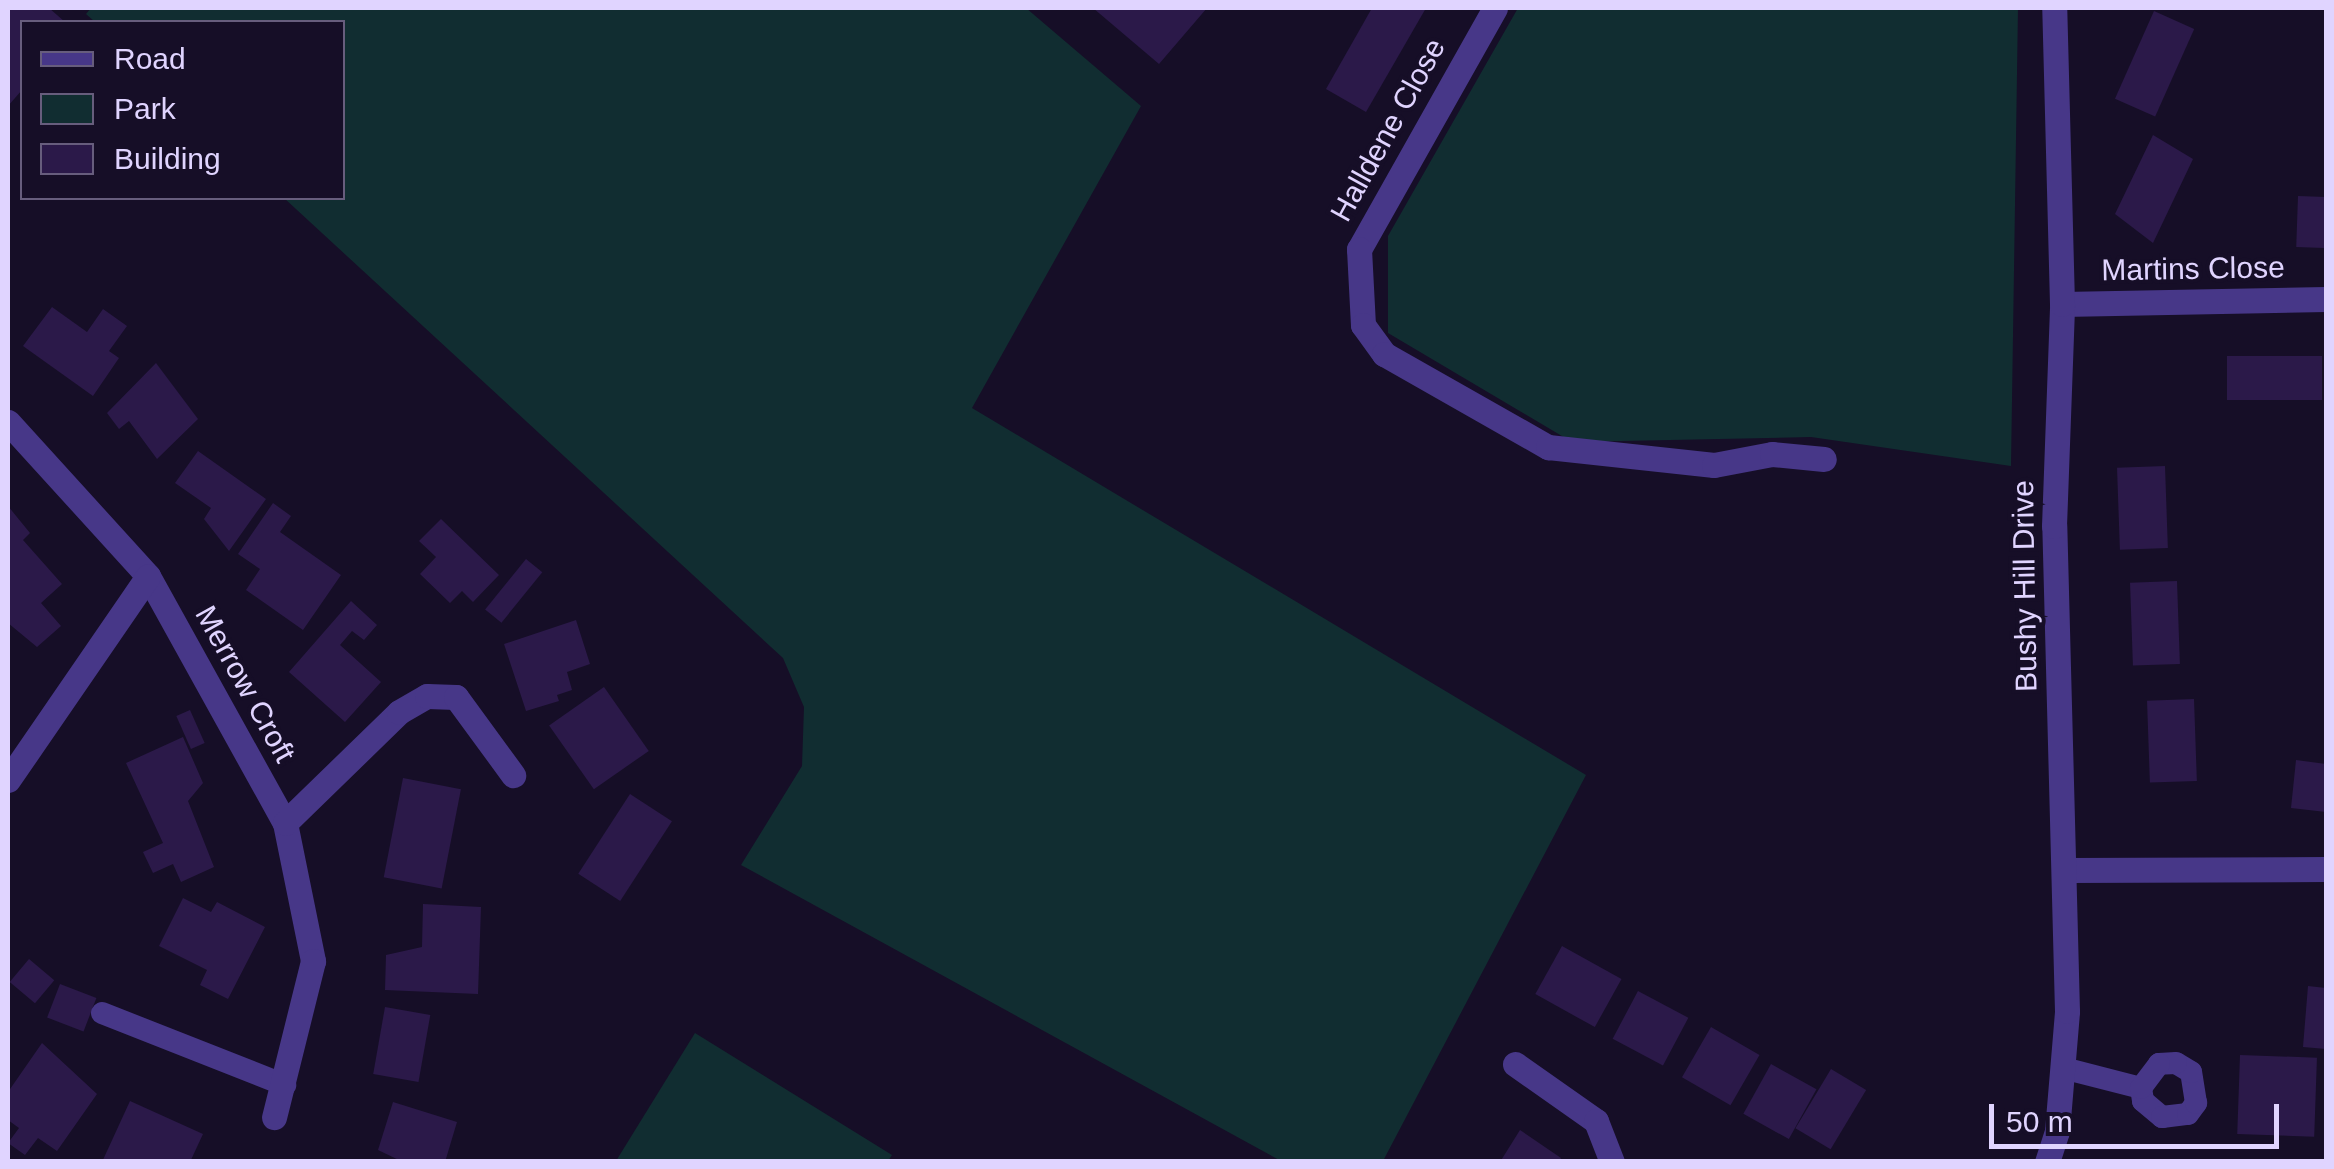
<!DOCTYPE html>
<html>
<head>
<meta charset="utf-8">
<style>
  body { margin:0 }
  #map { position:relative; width:2334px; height:1169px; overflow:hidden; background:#160e27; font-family:Helvetica,sans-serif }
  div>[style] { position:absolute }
  .green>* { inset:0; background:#112d31 }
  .building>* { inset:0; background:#2b1949; transform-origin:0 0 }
  .service>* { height:22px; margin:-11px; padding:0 11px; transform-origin:11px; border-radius:11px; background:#473788 }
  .minor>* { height:25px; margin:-12.5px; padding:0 12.5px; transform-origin:12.5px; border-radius:12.5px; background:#473788 }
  span { translate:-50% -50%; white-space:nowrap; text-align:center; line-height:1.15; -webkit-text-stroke:8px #160e27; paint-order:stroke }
  .street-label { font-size:30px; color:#e0d4ff }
  .frame { position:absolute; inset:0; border:10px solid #e0d4ff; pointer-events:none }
  .legend { position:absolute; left:20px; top:20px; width:325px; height:180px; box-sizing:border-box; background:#160e27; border:2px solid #675d7d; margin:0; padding:12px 18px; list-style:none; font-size:30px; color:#e0d4ff }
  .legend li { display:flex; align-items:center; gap:20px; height:50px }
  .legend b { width:50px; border:2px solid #675d7d }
  .scale { position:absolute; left:1989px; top:1104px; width:290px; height:45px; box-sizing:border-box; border:5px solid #e0d4ff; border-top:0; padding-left:12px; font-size:30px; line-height:35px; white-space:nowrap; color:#e0d4ff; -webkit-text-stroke:8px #160e27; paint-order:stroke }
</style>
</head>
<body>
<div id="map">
  <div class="green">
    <i style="clip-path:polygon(91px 8px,1026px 8px,1141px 106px,972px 408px,1586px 775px,1383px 1161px,1281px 1161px,741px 865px,802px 766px,804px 707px,783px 658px,284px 198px,342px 198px,342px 22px,95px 22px,86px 14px)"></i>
    <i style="clip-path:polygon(1518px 8px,2018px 8px,2011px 466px,1811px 437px,1572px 442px,1388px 333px,1388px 236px)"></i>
    <i style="clip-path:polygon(695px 1033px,892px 1155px,888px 1161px,616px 1161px)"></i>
  </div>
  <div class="building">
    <i style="clip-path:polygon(8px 8px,49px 8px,65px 22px,22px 22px,22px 90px,8px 106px)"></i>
    <i style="clip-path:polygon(1093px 8px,1207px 8px,1159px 64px)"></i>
    <i style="clip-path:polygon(1372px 8px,1426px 8px,1366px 112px,1326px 89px)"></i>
    <i style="left:2154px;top:11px;width:44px;height:96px;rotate:24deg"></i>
    <i style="clip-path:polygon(2153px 135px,2193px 159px,2153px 243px,2115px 214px)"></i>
    <i style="left:2298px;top:196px;width:28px;height:51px;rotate:2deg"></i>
    <i style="clip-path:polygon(52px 307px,87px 332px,103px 309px,127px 326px,109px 351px,119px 358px,93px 396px,23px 346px)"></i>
    <i style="left:2227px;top:356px;width:95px;height:44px"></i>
    <i style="clip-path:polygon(156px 363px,198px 419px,157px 459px,129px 421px,119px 429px,107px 413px)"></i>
    <i style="clip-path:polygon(198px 451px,266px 499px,229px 551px,204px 519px,211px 508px,175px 483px)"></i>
    <i style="left:2165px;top:466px;width:82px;height:48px;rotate:88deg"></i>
    <i style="clip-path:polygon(273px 503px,291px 516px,280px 532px,341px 575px,303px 630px,246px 590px,260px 569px,238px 554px)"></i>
    <i style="clip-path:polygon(8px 506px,30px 533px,23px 540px,62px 584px,41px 603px,61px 626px,37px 647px,8px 623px)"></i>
    <i style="clip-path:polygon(441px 519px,499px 575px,473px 602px,462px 591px,450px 603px,420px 574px,436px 557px,419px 541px)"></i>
    <i style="left:526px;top:559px;width:21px;height:65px;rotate:39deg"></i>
    <i style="left:2177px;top:581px;width:83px;height:47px;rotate:88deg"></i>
    <i style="clip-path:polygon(351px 601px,377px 625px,364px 640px,352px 631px,340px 645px,381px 682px,345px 722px,289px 672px)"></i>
    <i style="clip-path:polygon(576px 620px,590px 664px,567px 672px,572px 690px,557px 695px,559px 701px,526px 711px,504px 644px)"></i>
    <i style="left:604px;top:687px;width:78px;height:67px;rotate:55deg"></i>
    <i style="left:2194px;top:699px;width:82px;height:47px;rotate:88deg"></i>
    <i style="left:190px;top:710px;width:36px;height:15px;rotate:66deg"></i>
    <i style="clip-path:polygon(183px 737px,203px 783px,188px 801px,214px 867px,181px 882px,173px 864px,153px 873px,143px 852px,163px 843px,126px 763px)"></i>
    <i style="clip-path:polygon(2296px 760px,2326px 764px,2326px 812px,2291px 808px)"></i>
    <i style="left:403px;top:778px;width:59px;height:101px;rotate:11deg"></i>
    <i style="left:630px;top:794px;width:50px;height:95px;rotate:33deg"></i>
    <i style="clip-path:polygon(183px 898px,211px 912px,217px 902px,265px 927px,228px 999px,200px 985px,207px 970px,159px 946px)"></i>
    <i style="clip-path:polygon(423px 904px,481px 907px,478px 994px,385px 990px,386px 955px,422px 947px)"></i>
    <i style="left:1562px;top:946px;width:68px;height:55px;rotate:29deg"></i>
    <i style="left:29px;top:959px;width:33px;height:30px;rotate:40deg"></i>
    <i style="left:60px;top:984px;width:39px;height:36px;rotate:21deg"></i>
    <i style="clip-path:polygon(2308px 986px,2326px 988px,2326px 1049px,2303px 1047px)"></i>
    <i style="left:1638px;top:991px;width:57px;height:54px;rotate:28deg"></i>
    <i style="left:385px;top:1007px;width:46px;height:68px;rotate:10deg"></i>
    <i style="left:1711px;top:1027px;width:56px;height:58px;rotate:30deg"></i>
    <i style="clip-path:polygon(42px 1043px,97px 1094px,57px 1151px,38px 1138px,25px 1155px,8px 1143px,19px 1128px,8px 1120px,8px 1092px)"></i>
    <i style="left:2240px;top:1055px;width:77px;height:79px;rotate:2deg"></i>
    <i style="left:1771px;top:1064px;width:52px;height:57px;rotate:29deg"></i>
    <i style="left:1831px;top:1069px;width:41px;height:69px;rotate:31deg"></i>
    <i style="clip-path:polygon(130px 1101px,203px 1134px,190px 1162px,102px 1162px)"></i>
    <i style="clip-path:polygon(393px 1102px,457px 1122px,445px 1162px,403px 1162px,378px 1150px)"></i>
    <i style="clip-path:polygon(1520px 1130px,1561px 1158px,1559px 1162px,1500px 1162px)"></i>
  </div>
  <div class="service">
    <i style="left:102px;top:1013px;width:197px;rotate:21.5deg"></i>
    <i style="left:2063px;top:1068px;width:81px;rotate:14.4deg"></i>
    <i style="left:2141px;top:1088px;width:13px;rotate:81deg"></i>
    <i style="left:2143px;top:1101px;width:25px;rotate:40deg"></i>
    <i style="left:2162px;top:1117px;width:26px;rotate:-7deg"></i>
    <i style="left:2188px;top:1114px;width:14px;rotate:-54deg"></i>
    <i style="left:2196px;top:1103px;width:31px;rotate:-99deg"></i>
    <i style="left:2191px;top:1072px;width:17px;rotate:-149deg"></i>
    <i style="left:2176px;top:1063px;width:17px;rotate:177deg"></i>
    <i style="left:2159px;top:1064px;width:30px;rotate:127deg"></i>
  </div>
  <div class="minor">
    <i style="left:1495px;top:8px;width:277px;rotate:119.4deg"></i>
    <i style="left:1359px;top:249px;width:76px;rotate:87deg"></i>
    <i style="left:1363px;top:325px;width:36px;rotate:54deg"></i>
    <i style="left:1384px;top:354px;width:189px;rotate:29.6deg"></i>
    <i style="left:1548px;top:447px;width:167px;rotate:6.2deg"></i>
    <i style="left:1714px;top:465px;width:59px;rotate:-10.7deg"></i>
    <i style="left:1772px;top:454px;width:52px;rotate:5.5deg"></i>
    <i style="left:2062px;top:304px;width:264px;rotate:-1.1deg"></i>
    <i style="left:8px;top:422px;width:208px;rotate:47.7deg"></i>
    <i style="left:148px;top:576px;width:282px;rotate:61deg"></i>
    <i style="left:285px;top:823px;width:141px;rotate:78.5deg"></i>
    <i style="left:313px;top:961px;width:161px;rotate:104deg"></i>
    <i style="left:8px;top:780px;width:247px;rotate:-55.5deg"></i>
    <i style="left:285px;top:823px;width:159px;rotate:-44.2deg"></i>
    <i style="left:399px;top:712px;width:32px;rotate:-30deg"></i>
    <i style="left:427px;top:696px;width:29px;rotate:2deg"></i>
    <i style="left:456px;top:697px;width:97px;rotate:53.8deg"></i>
    <i style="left:2067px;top:870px;width:259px;rotate:-0.2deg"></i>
    <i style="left:1515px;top:1064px;width:99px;rotate:35.1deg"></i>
    <i style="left:1596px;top:1121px;width:44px;rotate:68.7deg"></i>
    <i style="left:2047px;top:1162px;width:33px;rotate:-72deg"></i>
    <i style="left:2057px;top:1131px;width:120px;rotate:-85.2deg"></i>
    <i style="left:2067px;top:1011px;width:485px;rotate:-91.5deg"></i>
    <i style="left:2054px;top:526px;width:222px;rotate:-87.9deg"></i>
    <i style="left:2062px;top:304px;width:296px;rotate:-91.5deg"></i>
  </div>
  <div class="street-label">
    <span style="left:1388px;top:130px;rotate:-61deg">Halldene Close</span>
    <span style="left:2193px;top:269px;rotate:-1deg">Martins Close</span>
    <span style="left:2025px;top:586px;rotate:-91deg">Bushy Hill Drive</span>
    <span style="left:245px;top:684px;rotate:61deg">Merrow Croft</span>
  </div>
  <div class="frame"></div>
  <ul class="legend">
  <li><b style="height:12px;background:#473788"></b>Road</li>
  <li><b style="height:28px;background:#112d31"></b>Park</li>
  <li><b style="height:28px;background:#2b1949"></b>Building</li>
  </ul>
  <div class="scale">50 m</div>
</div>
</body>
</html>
